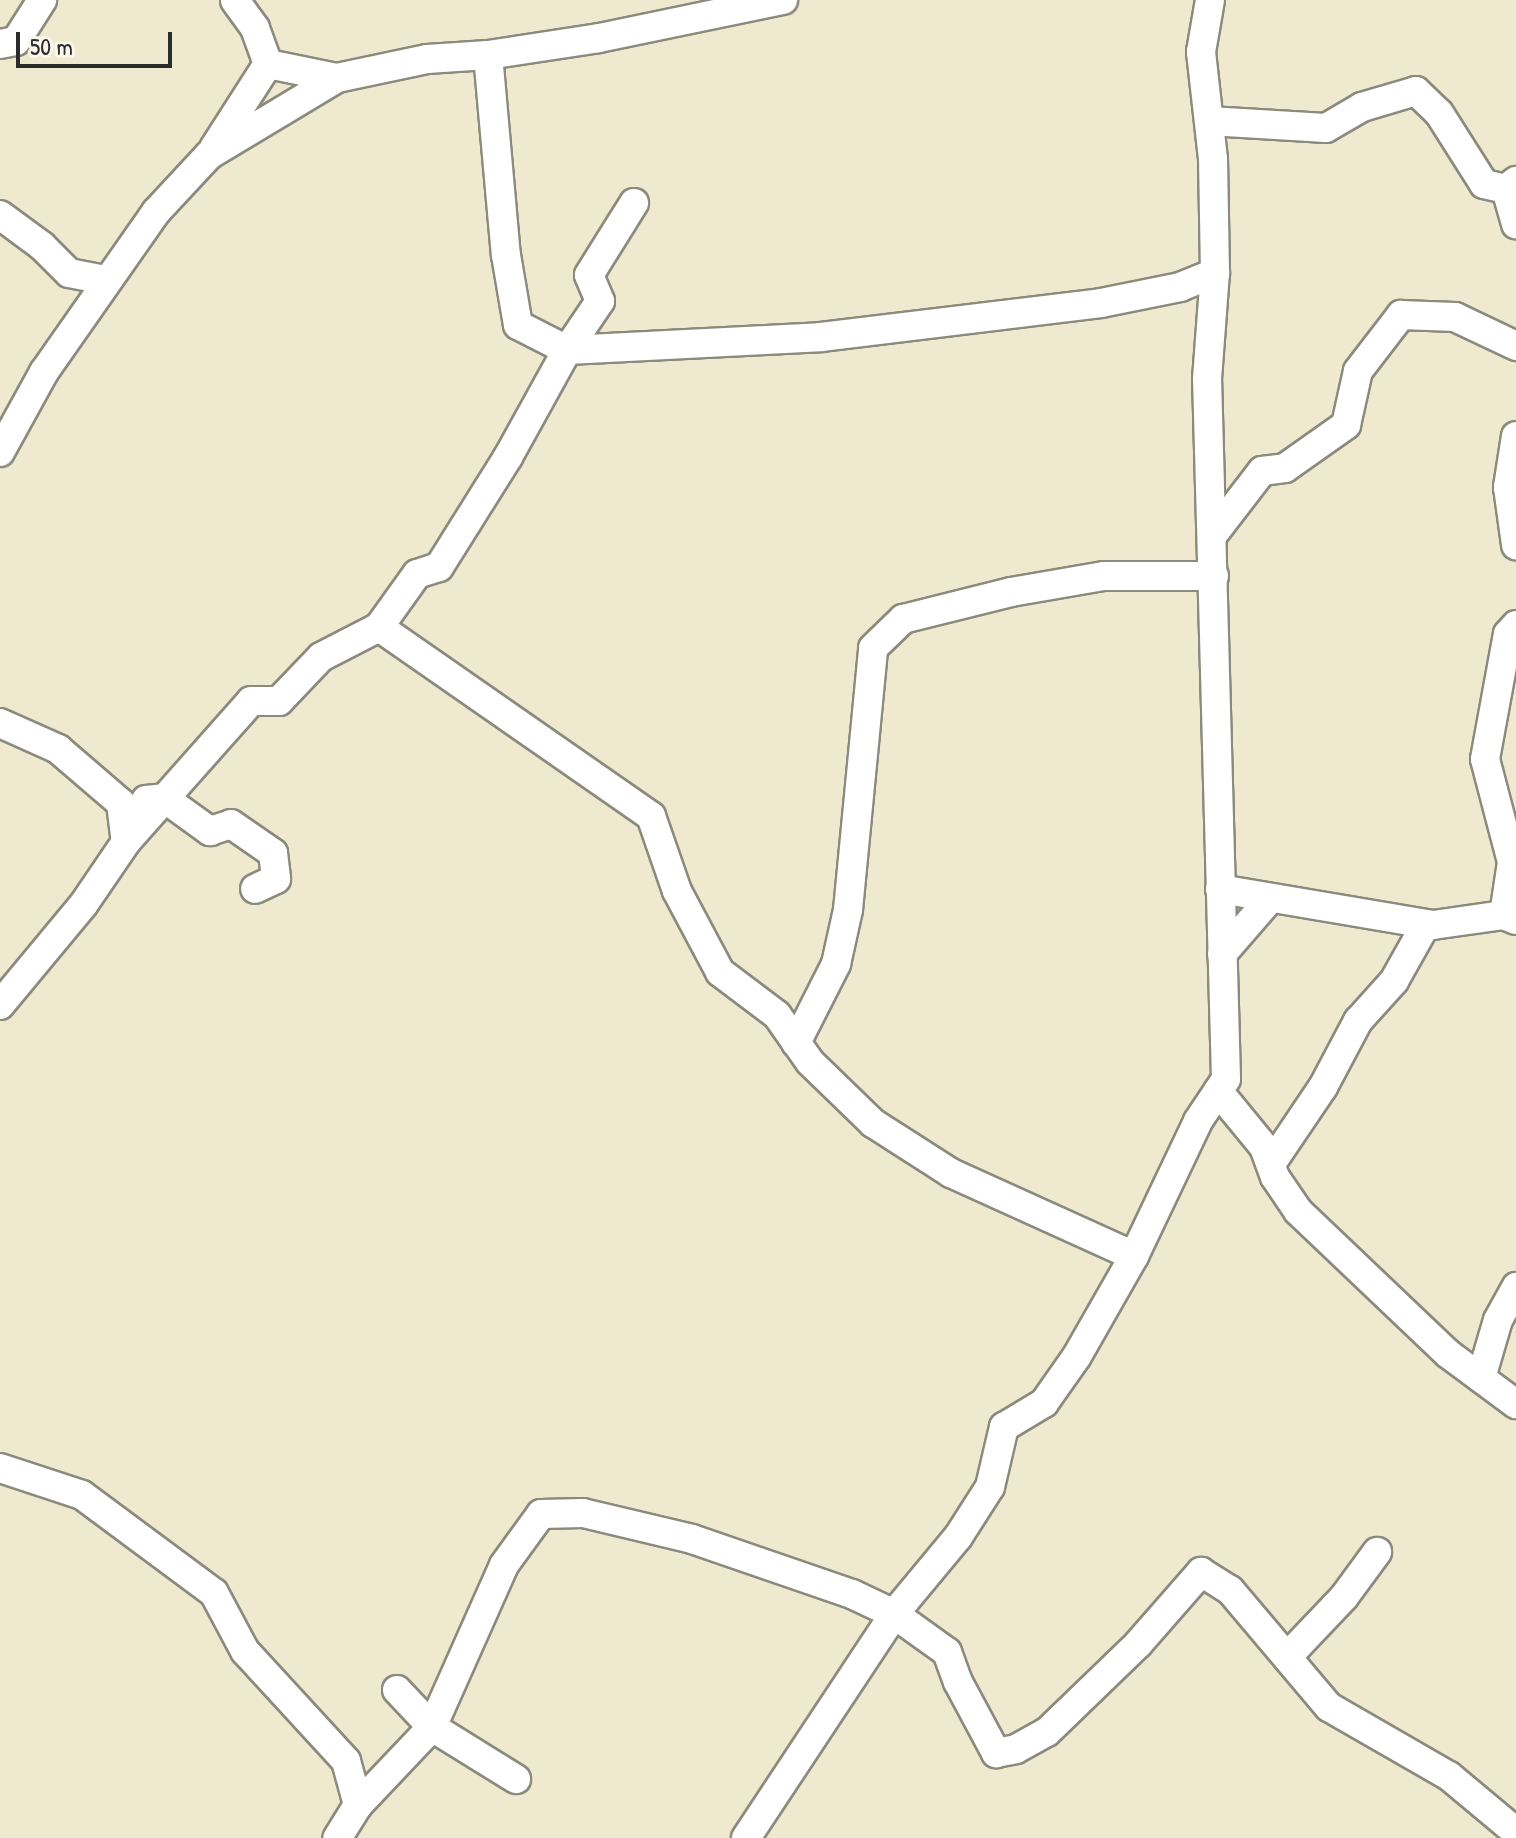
<!DOCTYPE html>
<html>
<head>
<meta charset="utf-8">
<style>
  body { margin:0 }
  #map { position:relative; width:1516px; height:1838px; overflow:hidden; background:#eee9cf; font-family:"Patrick Hand",sans-serif }
  div>[style] { position:absolute }
  .roads { filter:drop-shadow(2px 0 #8c8a7d) drop-shadow(-2px 0 #8c8a7d) drop-shadow(0 2px #8c8a7d) drop-shadow(0 -2px #8c8a7d) }
  .minor>* { height:28px; margin:-14px; padding:0 14px; transform-origin:14px; border-radius:14px; background:#fff }
  span { translate:-50% -50%; white-space:nowrap; text-align:center; line-height:1.15; -webkit-text-stroke:6px #fbf7ec; paint-order:stroke }
  .scale { position:absolute; left:16px; top:32px; width:156px; height:36px; box-sizing:border-box; border:4px solid #2b2b2b; border-top:0; padding-left:10px; font-size:24px; line-height:28px; white-space:nowrap; color:#2b2b2b; -webkit-text-stroke:6px #fbf7ec; paint-order:stroke }
</style>
</head>
<body>
<div id="map">
  <div class="roads">
    <div class="minor">
      <i style="left:0;top:44px;width:16px;rotate:-11deg"></i>
      <i style="left:16px;top:41px;width:49px;rotate:-57.6deg"></i>
      <i style="left:488px;top:55px;width:201px;rotate:84.9deg"></i>
      <i style="left:506px;top:255px;width:71px;rotate:80.3deg"></i>
      <i style="left:518px;top:325px;width:55px;rotate:27deg"></i>
      <i style="left:567px;top:350px;width:59px;rotate:-56deg"></i>
      <i style="left:600px;top:301px;width:28px;rotate:-113deg"></i>
      <i style="left:589px;top:275px;width:85px;rotate:-58deg"></i>
      <i style="left:268px;top:64px;width:70px;rotate:11.5deg"></i>
      <i style="left:1209px;top:121px;width:117px;rotate:3.4deg"></i>
      <i style="left:1326px;top:128px;width:42px;rotate:-30.3deg"></i>
      <i style="left:1362px;top:107px;width:56px;rotate:-16.5deg"></i>
      <i style="left:1416px;top:91px;width:32px;rotate:44deg"></i>
      <i style="left:1439px;top:113px;width:84px;rotate:57.6deg"></i>
      <i style="left:1484px;top:184px;width:23px;rotate:13deg"></i>
      <i style="left:1506px;top:189px;width:13px;rotate:-39deg"></i>
      <i style="left:214px;top:148px;width:100px;rotate:-57.3deg"></i>
      <i style="left:268px;top:64px;width:38px;rotate:-110deg"></i>
      <i style="left:255px;top:28px;width:34px;rotate:-126deg"></i>
      <i style="left:1506px;top:189px;width:37px;rotate:74deg"></i>
      <i style="left:0;top:215px;width:52px;rotate:36.4deg"></i>
      <i style="left:42px;top:246px;width:38px;rotate:45deg"></i>
      <i style="left:69px;top:273px;width:37px;rotate:11deg"></i>
      <i style="left:1516px;top:436px;width:52px;rotate:98.9deg"></i>
      <i style="left:1508px;top:487px;width:59px;rotate:82.1deg"></i>
      <i style="left:0;top:452px;width:91px;rotate:-61.2deg"></i>
      <i style="left:44px;top:372px;width:195px;rotate:-55deg"></i>
      <i style="left:156px;top:212px;width:78px;rotate:-47.1deg"></i>
      <i style="left:209px;top:155px;width:149px;rotate:-31deg"></i>
      <i style="left:337px;top:78px;width:92px;rotate:-11.9deg"></i>
      <i style="left:427px;top:59px;width:61px;rotate:-3.8deg"></i>
      <i style="left:488px;top:55px;width:112px;rotate:-8.7deg"></i>
      <i style="left:599px;top:38px;width:188px;rotate:-11.7deg"></i>
      <i style="left:1212px;top:536px;width:82px;rotate:-52.4deg"></i>
      <i style="left:1262px;top:471px;width:23px;rotate:-7deg"></i>
      <i style="left:1285px;top:468px;width:75px;rotate:-35.2deg"></i>
      <i style="left:1346px;top:425px;width:55px;rotate:-77.5deg"></i>
      <i style="left:1358px;top:371px;width:71px;rotate:-52.5deg"></i>
      <i style="left:1401px;top:315px;width:54px;rotate:2.1deg"></i>
      <i style="left:1455px;top:317px;width:68px;rotate:25.4deg"></i>
      <i style="left:379px;top:627px;width:331px;rotate:34.8deg"></i>
      <i style="left:651px;top:816px;width:79px;rotate:70.9deg"></i>
      <i style="left:677px;top:891px;width:92px;rotate:62deg"></i>
      <i style="left:720px;top:972px;width:71px;rotate:37deg"></i>
      <i style="left:777px;top:1015px;width:57px;rotate:54.9deg"></i>
      <i style="left:810px;top:1062px;width:88px;rotate:44.1deg"></i>
      <i style="left:873px;top:1123px;width:93px;rotate:32.7deg"></i>
      <i style="left:951px;top:1173px;width:201px;rotate:24.4deg"></i>
      <i style="left:0;top:723px;width:64px;rotate:24.1deg"></i>
      <i style="left:58px;top:749px;width:83px;rotate:40.6deg"></i>
      <i style="left:121px;top:803px;width:39px;rotate:83deg"></i>
      <i style="left:126px;top:842px;width:76px;rotate:124.3deg"></i>
      <i style="left:83px;top:905px;width:130px;rotate:129.7deg"></i>
      <i style="left:146px;top:800px;width:18px;rotate:-6deg"></i>
      <i style="left:164px;top:798px;width:57px;rotate:35.7deg"></i>
      <i style="left:210px;top:831px;width:22px;rotate:-18deg"></i>
      <i style="left:231px;top:824px;width:51px;rotate:34.6deg"></i>
      <i style="left:273px;top:853px;width:26px;rotate:83deg"></i>
      <i style="left:276px;top:879px;width:23px;rotate:155deg"></i>
      <i style="left:126px;top:842px;width:188px;rotate:-48.4deg"></i>
      <i style="left:251px;top:701px;width:28px"></i>
      <i style="left:279px;top:701px;width:61px;rotate:-46.3deg"></i>
      <i style="left:321px;top:657px;width:65px;rotate:-27.3deg"></i>
      <i style="left:379px;top:627px;width:65px;rotate:-54.4deg"></i>
      <i style="left:417px;top:574px;width:23px;rotate:-18deg"></i>
      <i style="left:439px;top:567px;width:130px;rotate:-57.9deg"></i>
      <i style="left:508px;top:457px;width:122px;rotate:-61.1deg"></i>
      <i style="left:567px;top:350px;width:254px;rotate:-2.9deg"></i>
      <i style="left:821px;top:337px;width:282px;rotate:-6.9deg"></i>
      <i style="left:1101px;top:303px;width:81px;rotate:-11.4deg"></i>
      <i style="left:1180px;top:287px;width:38px;rotate:-22deg"></i>
      <i style="left:1215px;top:273px;width:114px;rotate:-91deg"></i>
      <i style="left:1213px;top:159px;width:108px;rotate:-96.4deg"></i>
      <i style="left:1201px;top:52px;width:53px;rotate:-80.2deg"></i>
      <i style="left:1220px;top:889px;width:216px;rotate:9.6deg"></i>
      <i style="left:1433px;top:925px;width:72px;rotate:-8deg"></i>
      <i style="left:1504px;top:915px;width:13px;rotate:23deg"></i>
      <i style="left:1504px;top:915px;width:54px;rotate:-81.4deg"></i>
      <i style="left:1512px;top:862px;width:106px;rotate:-104.7deg"></i>
      <i style="left:1485px;top:759px;width:127px;rotate:-79.6deg"></i>
      <i style="left:1508px;top:634px;width:12px;rotate:-48deg"></i>
      <i style="left:1222px;top:954px;width:72px;rotate:-49deg"></i>
      <i style="left:796px;top:1043px;width:89px;rotate:-63.1deg"></i>
      <i style="left:836px;top:964px;width:55px;rotate:-77.5deg"></i>
      <i style="left:848px;top:910px;width:263px;rotate:-84.5deg"></i>
      <i style="left:873px;top:648px;width:42px;rotate:-44deg"></i>
      <i style="left:903px;top:619px;width:111px;rotate:-14deg"></i>
      <i style="left:1011px;top:592px;width:94px;rotate:-9.8deg"></i>
      <i style="left:1104px;top:576px;width:110px"></i>
      <i style="left:1218px;top:1091px;width:72px;rotate:50.6deg"></i>
      <i style="left:1264px;top:1147px;width:32px;rotate:70deg"></i>
      <i style="left:1275px;top:1177px;width:41px;rotate:55.9deg"></i>
      <i style="left:1298px;top:1211px;width:206px;rotate:43.6deg"></i>
      <i style="left:1447px;top:1353px;width:86px;rotate:36.5deg"></i>
      <i style="left:1271px;top:1164px;width:93px;rotate:-56deg"></i>
      <i style="left:1323px;top:1087px;width:75px;rotate:-62.1deg"></i>
      <i style="left:1358px;top:1021px;width:54px;rotate:-48deg"></i>
      <i style="left:1394px;top:981px;width:65px;rotate:-60.7deg"></i>
      <i style="left:1481px;top:1378px;width:60px;rotate:-73.7deg"></i>
      <i style="left:1498px;top:1320px;width:38px;rotate:-61deg"></i>
      <i style="left:0;top:1468px;width:86px;rotate:18.2deg"></i>
      <i style="left:82px;top:1495px;width:164px;rotate:36.6deg"></i>
      <i style="left:214px;top:1593px;width:66px;rotate:61.9deg"></i>
      <i style="left:245px;top:1651px;width:149px;rotate:47.4deg"></i>
      <i style="left:346px;top:1761px;width:46px;rotate:74.7deg"></i>
      <i style="left:358px;top:1805px;width:39px;rotate:122deg"></i>
      <i style="left:1287px;top:1657px;width:83px;rotate:-46.5deg"></i>
      <i style="left:1344px;top:1597px;width:56px;rotate:-53.7deg"></i>
      <i style="left:397px;top:1690px;width:51px;rotate:46.6deg"></i>
      <i style="left:432px;top:1727px;width:99px;rotate:31.8deg"></i>
      <i style="left:358px;top:1805px;width:108px;rotate:-46.5deg"></i>
      <i style="left:432px;top:1727px;width:177px;rotate:-66deg"></i>
      <i style="left:504px;top:1565px;width:63px;rotate:-54deg"></i>
      <i style="left:541px;top:1514px;width:42px;rotate:-1.4deg"></i>
      <i style="left:583px;top:1513px;width:112px;rotate:13.4deg"></i>
      <i style="left:692px;top:1539px;width:169px;rotate:19deg"></i>
      <i style="left:852px;top:1594px;width:47px;rotate:25.5deg"></i>
      <i style="left:894px;top:1614px;width:65px;rotate:35.6deg"></i>
      <i style="left:947px;top:1652px;width:32px;rotate:70deg"></i>
      <i style="left:958px;top:1682px;width:81px;rotate:61.8deg"></i>
      <i style="left:996px;top:1753px;width:20px;rotate:-11deg"></i>
      <i style="left:1016px;top:1749px;width:35px;rotate:-29deg"></i>
      <i style="left:1047px;top:1732px;width:127px;rotate:-44deg"></i>
      <i style="left:1138px;top:1644px;width:96px;rotate:-48.8deg"></i>
      <i style="left:1201px;top:1572px;width:34px;rotate:32deg"></i>
      <i style="left:1230px;top:1590px;width:153px;rotate:49.8deg"></i>
      <i style="left:1329px;top:1707px;width:138px;rotate:29.9deg"></i>
      <i style="left:1449px;top:1776px;width:87px;rotate:39.9deg"></i>
      <i style="left:746px;top:1838px;width:268px;rotate:-56.5deg"></i>
      <i style="left:894px;top:1614px;width:100px;rotate:-50.3deg"></i>
      <i style="left:958px;top:1537px;width:59px;rotate:-57.4deg"></i>
      <i style="left:990px;top:1487px;width:62px;rotate:-76.9deg"></i>
      <i style="left:1004px;top:1427px;width:47px;rotate:-31deg"></i>
      <i style="left:1044px;top:1403px;width:57px;rotate:-54.9deg"></i>
      <i style="left:1077px;top:1356px;width:115px;rotate:-60.3deg"></i>
      <i style="left:1134px;top:1256px;width:149px;rotate:-64.6deg"></i>
      <i style="left:1198px;top:1121px;width:50px;rotate:-56.3deg"></i>
      <i style="left:1226px;top:1079px;width:700px;rotate:-91.55deg"></i>
      <i style="left:1207px;top:379px;width:106px;rotate:-85.7deg"></i>
    </div>
  </div>
  <div class="scale">50 m</div>
</div>
</body>
</html>
